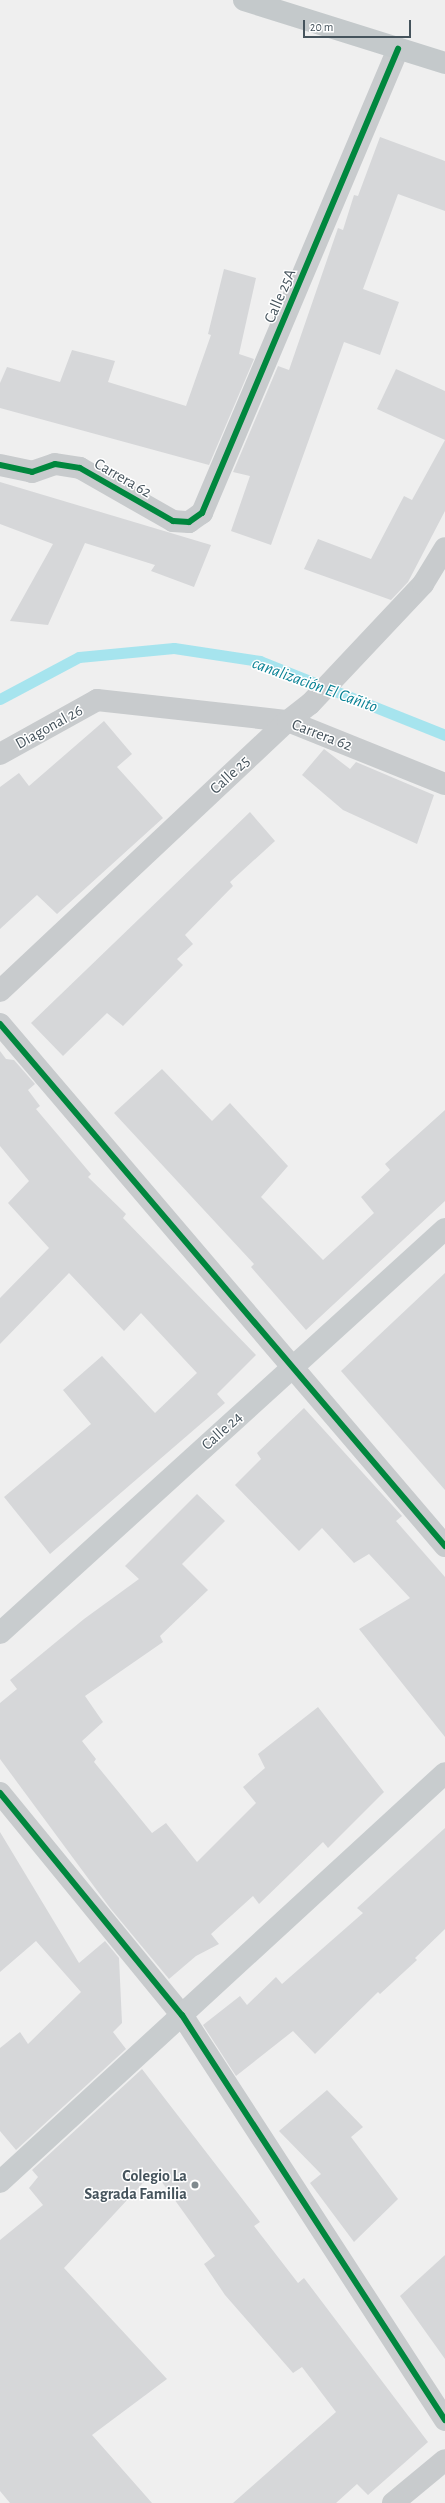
<!DOCTYPE html>
<html>
<head>
<meta charset="utf-8">
<style>
  body { margin:0 }
  #map { position:relative; width:445px; height:2503px; overflow:hidden; background:#efefef; font-family:"Alegreya Sans",sans-serif }
  div>[style] { position:absolute }
  .stream>* { height:11px; margin:-5.5px; padding:0 5.5px; transform-origin:5.5px; border-radius:5.5px; background:#a6e4ee }
  .building>* { inset:0; background:#d6d7d9 }
  .minor>* { height:22px; margin:-11px; padding:0 11px; transform-origin:11px; border-radius:11px; background:#c8cbcd }
  .secondary>* { height:22px; margin:-11px; padding:0 11px; transform-origin:11px; border-radius:11px; background:#c8ccce }
  .primary>* { height:22px; margin:-11px; padding:0 11px; transform-origin:11px; border-radius:11px; background:#c4c9cb }
  .cycleway>* { height:6px; margin:-3px; padding:0 3px; transform-origin:3px; border-radius:3px; background:#00873e }
  .dots>* { width:11px; height:11px; translate:-50% -50%; box-sizing:border-box; border:2px solid #fff; border-radius:50% }
  span { translate:-50% -50%; white-space:nowrap; text-align:center; line-height:1.15; -webkit-text-stroke:3px #fff; paint-order:stroke }
  .street-label { font-size:16px; color:#45535c }
  .poi-label { font-size:16px; color:#45535c; font-weight:700 }
  .right { translate:-100% -50%; text-align:right }
  .water-label { font-size:17px; color:#098295; font-style:italic }
  .scale { position:absolute; left:303px; top:20px; width:108px; height:18px; box-sizing:border-box; border:2px solid #45535c; border-top:0; padding-left:5px; font-size:12px; line-height:14px; white-space:nowrap; color:#45535c; -webkit-text-stroke:3px #fff; paint-order:stroke }
</style>
</head>
<body>
<div id="map">
  <div class="stream">
    <i style="left:0;top:699px;width:89px;rotate:-28deg"></i>
    <i style="left:79px;top:657px;width:95px;rotate:-5.4deg"></i>
    <i style="left:174px;top:648px;width:87px;rotate:8.6deg"></i>
    <i style="left:260px;top:661px;width:199px;rotate:21.8deg"></i>
  </div>
  <div class="building">
    <i style="clip-path:polygon(380px 137px,445px 161px,445px 211px,398px 194px,363px 289px,399px 302px,380px 355px,344px 342px,271px 545px,231px 531px,250px 476px,233px 472px,278px 366px,289px 370px,338px 228px,343px 230px,354px 195px,358px 196px)"></i>
    <i style="clip-path:polygon(224px 269px,256px 278px,239px 354px,254px 359px,209px 465px,0 408px,0 383px,7px 367px,60px 382px,72px 350px,115px 361px,108px 382px,186px 406px,211px 335px,208px 334px)"></i>
    <i style="clip-path:polygon(396px 369px,445px 391px,445px 440px,377px 409px)"></i>
    <i style="clip-path:polygon(445px 440px,445px 511px,408px 582px,391px 600px,304px 569px,318px 539px,371px 559px,404px 496px,412px 500px)"></i>
    <i style="clip-path:polygon(0 482px,211px 545px,194px 587px,151px 571px,155px 565px,85px 543px,48px 625px,10px 621px,53px 544px,0 524px)"></i>
    <i style="clip-path:polygon(104px 721px,132px 754px,117px 767px,163px 818px,57px 914px,37px 895px,0 929px,0 787px,19px 773px,29px 786px)"></i>
    <i style="clip-path:polygon(324px 749px,350px 769px,356px 762px,434px 795px,417px 844px,343px 810px,302px 775px)"></i>
    <i style="clip-path:polygon(250px 812px,275px 841px,230px 882px,233px 886px,185px 935px,193px 944px,177px 959px,183px 965px,123px 1026px,107px 1013px,63px 1056px,31px 1023px)"></i>
    <i style="clip-path:polygon(0 1051px,6px 1059px,14px 1060px,35px 1084px,28px 1090px,40px 1106px,36px 1109px,91px 1174px,88px 1177px,126px 1214px,123px 1218px,256px 1355px,217px 1394px,225px 1403px,50px 1554px,4px 1497px,91px 1424px,63px 1390px,102px 1356px,155px 1413px,197px 1373px,141px 1313px,124px 1331px,69px 1273px,0 1344px,0 1298px,49px 1248px,8px 1203px,29px 1181px,0 1146px)"></i>
    <i style="clip-path:polygon(162px 1069px,212px 1121px,230px 1103px,288px 1166px,261px 1197px,323px 1260px,374px 1213px,361px 1197px,390px 1170px,385px 1164px,445px 1110px,445px 1201px,306px 1330px,251px 1267px,254px 1264px,114px 1113px)"></i>
    <i style="clip-path:polygon(445px 1273px,445px 1490px,341px 1371px)"></i>
    <i style="clip-path:polygon(304px 1408px,402px 1516px,396px 1521px,445px 1577px,445px 1737px,359px 1629px,410px 1598px,369px 1554px,354px 1563px,322px 1528px,299px 1551px,235px 1485px,261px 1459px,257px 1453px)"></i>
    <i style="clip-path:polygon(197px 1494px,225px 1521px,182px 1564px,208px 1590px,160px 1636px,163px 1642px,85px 1696px,103px 1722px,82px 1741px,96px 1759px,94px 1762px,152px 1833px,166px 1823px,197px 1862px,256px 1803px,243px 1787px,265px 1768px,258px 1754px,318px 1707px,384px 1792px,328px 1848px,323px 1842px,259px 1904px,253px 1896px,211px 1934px,219px 1944px,196px 1956px,169px 1979px,110px 1908px,0 1759px,0 1703px,17px 1689px,10px 1680px,84px 1619px,139px 1579px,125px 1566px)"></i>
    <i style="clip-path:polygon(445px 1828px,445px 1929px,415px 1958px,417px 1960px,380px 1994px,378px 1992px,315px 2054px,293px 2031px,236px 2076px,203px 2025px,240px 1996px,247px 2005px,276px 1977px,282px 1984px,363px 1913px,357px 1908px)"></i>
    <i style="clip-path:polygon(0 1832px,79px 1963px,105px 1941px,119px 1958px,122px 2023px,113px 2032px,126px 2049px,16px 2150px,0 2131px,0 2048px,20px 2032px,28px 2044px,81px 1992px,36px 1941px,0 1972px)"></i>
    <i style="clip-path:polygon(142px 2069px,260px 2222px,254px 2226px,298px 2283px,304px 2278px,428px 2442px,368px 2495px,357px 2484px,336px 2503px,233px 2503px,336px 2412px,302px 2367px,293px 2373px,225px 2295px,204px 2264px,215px 2256px,154px 2171px,64px 2268px,167px 2379px,92px 2435px,152px 2503px,10px 2503px,0 2491px,0 2240px,43px 2205px,29px 2188px,38px 2177px,32px 2170px)"></i>
    <i style="clip-path:polygon(327px 2090px,363px 2127px,351px 2137px,398px 2199px,354px 2242px,310px 2183px,321px 2174px,279px 2131px)"></i>
    <i style="clip-path:polygon(445px 2255px,445px 2359px,400px 2296px)"></i>
  </div>
  <div class="minor">
    <i style="left:0;top:465px;width:33px;rotate:12deg"></i>
    <i style="left:32px;top:472px;width:24px;rotate:-19deg"></i>
    <i style="left:55px;top:464px;width:25px;rotate:9deg"></i>
    <i style="left:80px;top:468px;width:107px;rotate:29.7deg"></i>
    <i style="left:173px;top:521px;width:16px;rotate:4deg"></i>
    <i style="left:189px;top:522px;width:16px;rotate:-35deg"></i>
    <i style="left:202px;top:513px;width:504px;rotate:-67.1deg"></i>
    <i style="left:0;top:754px;width:111px;rotate:-29.1deg"></i>
    <i style="left:97px;top:700px;width:192px;rotate:6.3deg"></i>
    <i style="left:288px;top:721px;width:169px;rotate:21.9deg"></i>
    <i style="left:0;top:991px;width:395px;rotate:-43.2deg"></i>
    <i style="left:288px;top:721px;width:28px;rotate:-38deg"></i>
    <i style="left:310px;top:704px;width:165px;rotate:-46.7deg"></i>
    <i style="left:423px;top:584px;width:42px;rotate:-58.6deg"></i>
    <i style="left:0;top:1024px;width:686px;rotate:49.55deg"></i>
    <i style="left:0;top:1793px;width:287px;rotate:50.7deg"></i>
    <i style="left:182px;top:2015px;width:483px;rotate:57deg"></i>
    <i style="left:393px;top:2503px;width:67px;rotate:-39.6deg"></i>
  </div>
  <div class="secondary">
    <i style="left:0;top:1633px;width:601px;rotate:-42.24deg"></i>
    <i style="left:0;top:2182px;width:604px;rotate:-42.59deg"></i>
  </div>
  <div class="primary">
    <i style="left:244px;top:0;width:211px;rotate:17.4deg"></i>
  </div>
  <div class="cycleway">
    <i style="left:0;top:465px;width:33px;rotate:12deg"></i>
    <i style="left:32px;top:472px;width:24px;rotate:-19deg"></i>
    <i style="left:55px;top:464px;width:25px;rotate:9deg"></i>
    <i style="left:80px;top:468px;width:107px;rotate:29.7deg"></i>
    <i style="left:173px;top:521px;width:16px;rotate:4deg"></i>
    <i style="left:189px;top:522px;width:16px;rotate:-35deg"></i>
    <i style="left:202px;top:513px;width:504px;rotate:-67.1deg"></i>
    <i style="left:0;top:1024px;width:686px;rotate:49.55deg"></i>
    <i style="left:0;top:1793px;width:287px;rotate:50.7deg"></i>
    <i style="left:182px;top:2015px;width:483px;rotate:57deg"></i>
  </div>
  <div class="dots">
    <i style="left:195px;top:2185px;background:#808a8f"></i>
  </div>
  <div class="street-label">
    <span style="left:280px;top:296px;rotate:-67deg">Calle 25A</span>
    <span style="left:123px;top:478px;rotate:30deg">Carrera 62</span>
    <span style="left:49px;top:727px;rotate:-29deg">Diagonal 26</span>
    <span style="left:322px;top:735px;rotate:21deg">Carrera 62</span>
    <span style="left:230px;top:775px;rotate:-43deg">Calle 25</span>
    <span style="left:222px;top:1431px;rotate:-42deg">Calle 24</span>
  </div>
  <div class="poi-label">
    <span class="right" style="left:187px;top:2185px">Colegio La<br>Sagrada Familia</span>
  </div>
  <div class="water-label">
    <span style="left:315px;top:685px;rotate:20deg">canalización El Cañito</span>
  </div>
  <div class="scale">20 m</div>
</div>
</body>
</html>
